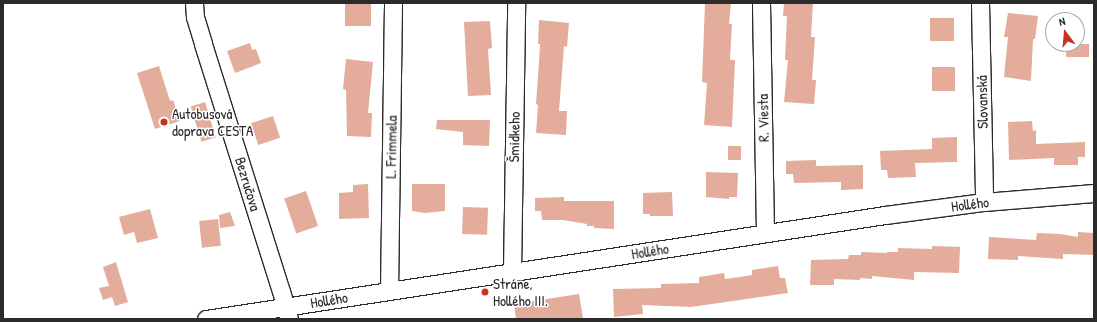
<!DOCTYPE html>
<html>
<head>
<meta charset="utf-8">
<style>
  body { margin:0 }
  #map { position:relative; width:1097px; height:322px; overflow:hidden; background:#fff; font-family:"Patrick Hand",sans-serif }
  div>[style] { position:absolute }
  .building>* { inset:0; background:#e4ac9b; transform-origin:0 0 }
  .roads { filter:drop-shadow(1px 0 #2b2b2b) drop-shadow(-1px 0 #2b2b2b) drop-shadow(0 1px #2b2b2b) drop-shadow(0 -1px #2b2b2b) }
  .street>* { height:17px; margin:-8.5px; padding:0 8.5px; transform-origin:8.5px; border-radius:8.5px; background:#fff }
  .dots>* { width:11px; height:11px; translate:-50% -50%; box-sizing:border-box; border:2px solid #fff; border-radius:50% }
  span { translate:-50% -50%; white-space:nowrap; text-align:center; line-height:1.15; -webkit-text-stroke:3px #fff; paint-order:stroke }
  .street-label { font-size:15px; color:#2b2b2b }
  .poi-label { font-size:15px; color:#2b2b2b }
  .left { translate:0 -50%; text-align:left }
  .frame { position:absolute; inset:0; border:4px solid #2b2b2b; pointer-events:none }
  .north { position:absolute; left:1045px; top:12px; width:40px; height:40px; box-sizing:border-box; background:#fff; border:1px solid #aaa; border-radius:50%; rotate:344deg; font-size:11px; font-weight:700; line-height:16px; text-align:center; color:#2b2b2b }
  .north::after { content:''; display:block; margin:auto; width:14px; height:18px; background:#c8321e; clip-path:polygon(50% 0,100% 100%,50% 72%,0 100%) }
</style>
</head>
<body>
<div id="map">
  <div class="building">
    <i style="left:345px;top:3px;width:26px;height:23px"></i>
    <i style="clip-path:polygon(705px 3px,731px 3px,729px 24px,732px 24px,730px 60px,735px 60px,732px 127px,704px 125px,707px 83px,702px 82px)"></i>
    <i style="clip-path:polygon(784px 3px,813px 3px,811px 37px,815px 37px,812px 80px,816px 80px,814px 104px,784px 102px,788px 60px,785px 60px,787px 16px,783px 16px)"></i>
    <i style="clip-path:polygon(1008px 13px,1038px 16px,1035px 39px,1033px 39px,1031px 81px,1004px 77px,1008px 37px,1004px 37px)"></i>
    <i style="left:930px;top:18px;width:24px;height:23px"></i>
    <i style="clip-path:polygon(539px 20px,569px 23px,567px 47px,564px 46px,559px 111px,567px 111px,566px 135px,536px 133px,538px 105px,536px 104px,539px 62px,540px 44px,538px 44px)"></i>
    <i style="clip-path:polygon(490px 21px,492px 48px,488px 49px,491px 95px,468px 96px,464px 22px)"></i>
    <i style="clip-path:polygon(250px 43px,252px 50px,256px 49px,261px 63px,235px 73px,227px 51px)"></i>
    <i style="left:1066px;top:44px;width:23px;height:13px"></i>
    <i style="clip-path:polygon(346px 59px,373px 62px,368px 113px,372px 113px,371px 137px,347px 136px,346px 90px,343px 89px)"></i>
    <i style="clip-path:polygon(159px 66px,170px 101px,173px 100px,180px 121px,155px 129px,137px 73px)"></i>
    <i style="left:932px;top:67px;width:23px;height:24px"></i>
    <i style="left:205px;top:102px;width:37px;height:15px;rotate:73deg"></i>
    <i style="left:273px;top:116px;width:23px;height:23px;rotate:72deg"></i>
    <i style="clip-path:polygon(437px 120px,490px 120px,489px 146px,463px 145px,463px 132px,436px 129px)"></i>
    <i style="clip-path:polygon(1032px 121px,1033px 131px,1036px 130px,1036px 144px,1085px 142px,1085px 157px,1078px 157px,1078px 165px,1054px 165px,1054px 158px,1009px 160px,1008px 122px)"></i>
    <i style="clip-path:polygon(957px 137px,957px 162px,915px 163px,916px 177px,888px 178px,887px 170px,881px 170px,880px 151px,932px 149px,932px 138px)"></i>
    <i style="left:728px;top:146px;width:13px;height:14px"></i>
    <i style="clip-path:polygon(816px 160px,816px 166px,863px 165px,863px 189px,841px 190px,841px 182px,794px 183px,793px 174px,786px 174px,786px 161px)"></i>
    <i style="clip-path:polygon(706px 172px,738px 173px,737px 197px,729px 197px,729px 199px,706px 197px)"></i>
    <i style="clip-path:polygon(368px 184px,369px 218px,339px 219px,339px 193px,353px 192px,353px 185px)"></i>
    <i style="clip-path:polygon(412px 184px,445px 184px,445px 211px,425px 213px,412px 211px)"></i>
    <i style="left:306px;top:191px;width:37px;height:23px;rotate:71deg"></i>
    <i style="clip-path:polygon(672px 192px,673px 216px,650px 216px,650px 214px,643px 214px,643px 193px)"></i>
    <i style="clip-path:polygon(564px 197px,564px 201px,614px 201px,614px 229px,594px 228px,594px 226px,587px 226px,587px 224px,563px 220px,542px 220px,541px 211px,535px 211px,535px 198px)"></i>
    <i style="left:463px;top:207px;width:25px;height:27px;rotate:2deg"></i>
    <i style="clip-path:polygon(150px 209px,158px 238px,137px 243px,134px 232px,124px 235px,119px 217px)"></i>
    <i style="clip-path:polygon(230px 212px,235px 226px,220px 228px,219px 215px)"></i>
    <i style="left:218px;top:219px;width:27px;height:19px;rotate:84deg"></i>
    <i style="clip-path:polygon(1078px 232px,1094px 233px,1094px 255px,1063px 254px,1063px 259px,1018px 256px,1018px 260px,988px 259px,989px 237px,1036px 240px,1037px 233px,1060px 234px,1078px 237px)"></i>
    <i style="clip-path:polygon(932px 246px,960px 247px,959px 273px,914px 272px,914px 280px,872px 276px,872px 279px,860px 278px,860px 280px,834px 279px,834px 285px,810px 285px,811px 260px,848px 259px,849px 255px,861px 255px,861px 252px,887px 253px,887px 252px,898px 252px,898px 248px,932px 249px)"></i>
    <i style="clip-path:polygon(116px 262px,128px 302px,115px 306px,112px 297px,103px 300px,99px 288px,109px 286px,103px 267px)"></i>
    <i style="clip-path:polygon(778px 266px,780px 278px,785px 278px,788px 293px,691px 307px,642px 305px,643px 314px,614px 317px,613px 289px,661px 288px,661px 284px,699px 283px,699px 277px,724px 273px,725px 279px,740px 277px,752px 275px,752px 270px)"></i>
    <i style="clip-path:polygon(579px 294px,583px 318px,516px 319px,514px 304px)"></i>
  </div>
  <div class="roads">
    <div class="street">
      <i style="left:194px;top:3px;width:14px;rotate:86deg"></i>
      <i style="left:195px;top:17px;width:28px;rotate:73deg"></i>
      <i style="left:203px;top:44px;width:259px;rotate:72.5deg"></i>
      <i style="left:281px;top:291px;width:29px;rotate:74deg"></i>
      <i style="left:761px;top:3px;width:230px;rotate:89deg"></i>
      <i style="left:980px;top:3px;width:199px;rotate:88.8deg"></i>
      <i style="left:512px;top:272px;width:269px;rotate:-89.1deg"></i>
      <i style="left:389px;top:291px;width:288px;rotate:-89.2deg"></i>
      <i style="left:206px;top:319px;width:687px;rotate:-8.71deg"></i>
      <i style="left:885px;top:215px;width:100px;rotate:-7.5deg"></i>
      <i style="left:984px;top:202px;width:110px;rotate:-4.7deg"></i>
    </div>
  </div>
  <div class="dots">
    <i style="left:164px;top:122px;background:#c8321e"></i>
    <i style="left:485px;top:292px;background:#c8321e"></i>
  </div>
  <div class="street-label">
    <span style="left:982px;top:102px;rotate:-91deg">Slovanská</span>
    <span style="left:763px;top:118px;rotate:-91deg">R. Viesta</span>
    <span style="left:514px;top:137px;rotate:-89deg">Šmidkeho</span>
    <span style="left:391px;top:147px;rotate:-89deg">L. Frimmela</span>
    <span style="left:248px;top:184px;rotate:73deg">Bezručova</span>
    <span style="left:970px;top:204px;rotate:-7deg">Hollého</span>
    <span style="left:650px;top:251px;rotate:-9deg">Hollého</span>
    <span style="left:329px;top:300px;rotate:-9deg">Hollého</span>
  </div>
  <div class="poi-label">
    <span class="left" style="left:172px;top:122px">Autobusová<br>doprava CESTA</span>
    <span class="left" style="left:493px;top:292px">Stráne,<br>Hollého III.</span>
  </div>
  <div class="frame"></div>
  <div class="north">N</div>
</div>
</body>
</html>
